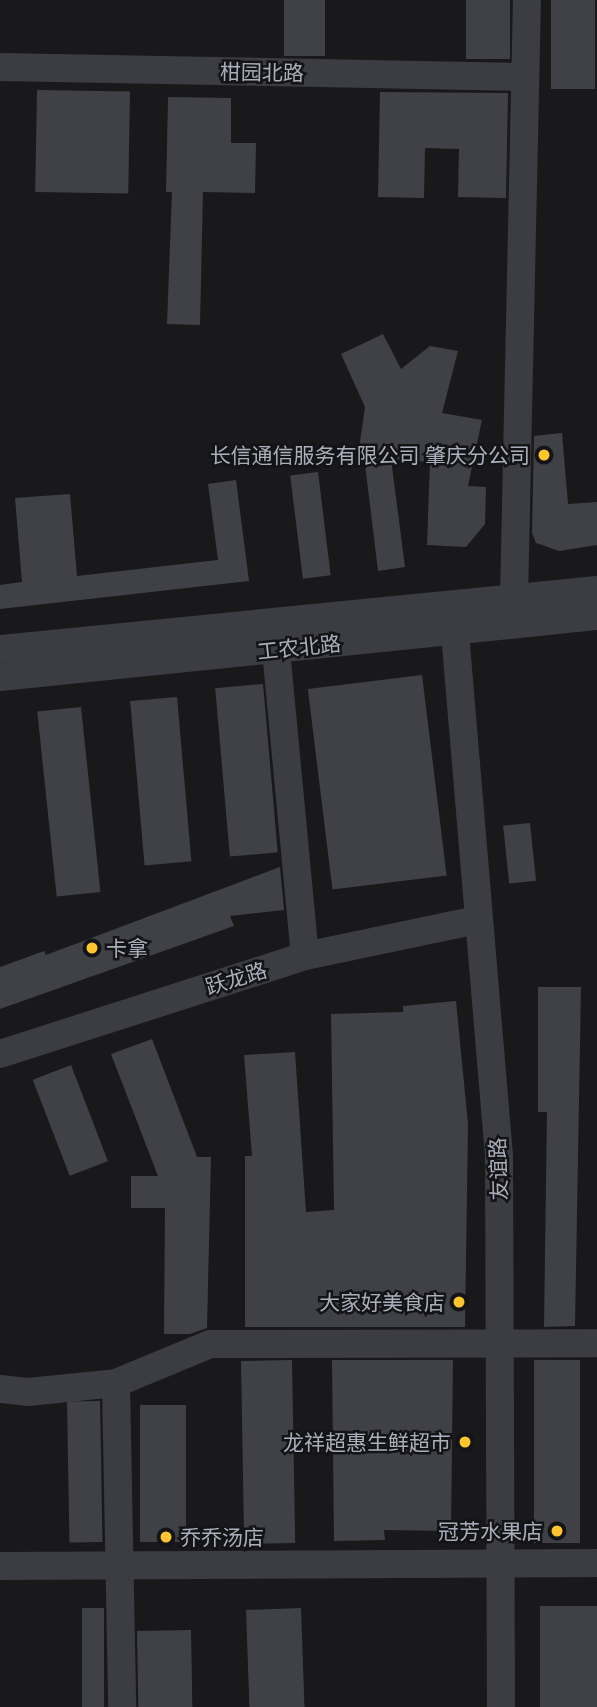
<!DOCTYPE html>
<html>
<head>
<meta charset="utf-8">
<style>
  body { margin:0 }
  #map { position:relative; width:597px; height:1707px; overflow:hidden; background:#19191c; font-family:Lato,"Noto Sans SC",sans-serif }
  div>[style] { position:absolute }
  .building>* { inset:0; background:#404146; transform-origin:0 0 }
  .minor>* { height:28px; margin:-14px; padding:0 14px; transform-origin:14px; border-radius:14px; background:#3c3c43 }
  .dots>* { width:19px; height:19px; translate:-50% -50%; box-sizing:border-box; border:4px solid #141417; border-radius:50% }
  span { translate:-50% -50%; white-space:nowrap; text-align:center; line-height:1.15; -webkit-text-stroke:5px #141417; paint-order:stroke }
  .street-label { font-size:21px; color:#aaafbc }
  .poi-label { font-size:21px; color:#aaafbc }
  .right { translate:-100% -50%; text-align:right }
  .left { translate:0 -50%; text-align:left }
</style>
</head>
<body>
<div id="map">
  <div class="building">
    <i style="left:284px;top:0;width:41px;height:56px"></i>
    <i style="left:466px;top:0;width:44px;height:59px"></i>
    <i style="left:551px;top:0;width:44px;height:89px"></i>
    <i style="left:37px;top:90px;width:93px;height:102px;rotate:1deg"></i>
    <i style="clip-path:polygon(380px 92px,508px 93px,506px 198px,458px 197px,459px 149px,425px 148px,424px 198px,378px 197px)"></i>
    <i style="clip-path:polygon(168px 97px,231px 98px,231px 143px,256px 143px,255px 193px,203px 192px,200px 325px,167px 324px,172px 192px,166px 192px)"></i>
    <i style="clip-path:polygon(383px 334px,401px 369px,430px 346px,458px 351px,442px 413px,482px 420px,468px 486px,486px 487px,485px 524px,466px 547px,427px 545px,430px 462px,391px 459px,405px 567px,378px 571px,364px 456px,358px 456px,365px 407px,341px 354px)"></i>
    <i style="clip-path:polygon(562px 433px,568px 504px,597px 502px,597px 545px,559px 551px,536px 543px,532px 533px,534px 436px)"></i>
    <i style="left:318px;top:472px;width:104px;height:28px;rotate:83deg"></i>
    <i style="clip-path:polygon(236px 480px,249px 581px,0 609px,0 585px,22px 582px,15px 498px,70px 494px,77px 576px,218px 560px,208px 484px)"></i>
    <i style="left:422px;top:675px;width:202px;height:115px;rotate:83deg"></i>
    <i style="left:263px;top:684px;width:169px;height:48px;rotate:85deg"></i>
    <i style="left:177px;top:697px;width:165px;height:47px;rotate:85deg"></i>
    <i style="left:81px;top:707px;width:186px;height:44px;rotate:84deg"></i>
    <i style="left:530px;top:823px;width:58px;height:27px;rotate:84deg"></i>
    <i style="clip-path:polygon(280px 867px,284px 910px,230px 916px,234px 926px,0 1009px,0 967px,44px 951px,46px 955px)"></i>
    <i style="clip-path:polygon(538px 987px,581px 987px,575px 1326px,544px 1327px,547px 1112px,538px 1112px)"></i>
    <i style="clip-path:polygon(456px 1001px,468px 1124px,465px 1327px,245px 1327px,245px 1156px,252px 1156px,244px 1055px,295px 1052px,306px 1212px,334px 1210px,331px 1014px,403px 1012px,403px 1006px)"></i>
    <i style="clip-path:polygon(152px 1039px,197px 1157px,211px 1157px,207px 1328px,190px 1334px,164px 1334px,165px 1208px,131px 1208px,131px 1176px,158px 1176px,111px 1054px)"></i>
    <i style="left:71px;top:1065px;width:103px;height:41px;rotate:69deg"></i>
    <i style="left:292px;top:1360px;width:183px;height:51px;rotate:89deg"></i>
    <i style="clip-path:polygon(332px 1360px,453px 1360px,451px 1531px,384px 1530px,385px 1540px,334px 1541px)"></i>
    <i style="left:534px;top:1360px;width:46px;height:183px"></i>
    <i style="left:100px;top:1401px;width:141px;height:33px;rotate:89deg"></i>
    <i style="left:140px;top:1405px;width:46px;height:137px"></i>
    <i style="left:540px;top:1606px;width:57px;height:101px"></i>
    <i style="left:82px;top:1608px;width:22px;height:99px"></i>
    <i style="left:301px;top:1608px;width:99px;height:55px;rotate:88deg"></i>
    <i style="left:191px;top:1630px;width:77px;height:54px;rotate:89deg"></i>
  </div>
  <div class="minor">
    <i style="left:0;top:67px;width:524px;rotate:1.09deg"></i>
    <i style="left:514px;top:599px;width:599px;rotate:-88.76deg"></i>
    <i style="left:455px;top:633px;width:525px;rotate:85.19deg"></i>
    <i style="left:499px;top:1156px;width:551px;rotate:89.79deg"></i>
    <i style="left:0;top:649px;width:600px;rotate:-5.64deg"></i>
    <i style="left:276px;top:650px;width:307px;rotate:84.6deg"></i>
    <i style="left:0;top:677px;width:600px;rotate:-5.83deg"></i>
    <i style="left:0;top:1054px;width:320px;rotate:-17.8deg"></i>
    <i style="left:305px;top:956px;width:177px;rotate:-11.8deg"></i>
    <i style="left:116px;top:1383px;width:324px;rotate:88.9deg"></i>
    <i style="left:0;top:1389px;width:28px;rotate:6deg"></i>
    <i style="left:28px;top:1392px;width:88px;rotate:-5.8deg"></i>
    <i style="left:116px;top:1383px;width:102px;rotate:-22.5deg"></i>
    <i style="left:210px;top:1344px;width:387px;rotate:-0.1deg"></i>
    <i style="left:0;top:1566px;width:597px;rotate:-0.29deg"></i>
  </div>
  <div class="dots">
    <i style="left:544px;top:455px;background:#ffc42e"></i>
    <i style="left:92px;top:948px;background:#ffc42e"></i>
    <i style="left:459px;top:1302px;background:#ffc42e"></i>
    <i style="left:465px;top:1442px;background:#ffc42e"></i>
    <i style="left:557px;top:1531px;background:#ffc42e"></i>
    <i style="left:166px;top:1537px;background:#ffc42e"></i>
  </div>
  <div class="street-label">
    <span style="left:262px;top:72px;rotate:1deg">柑园北路</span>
    <span style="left:299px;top:647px;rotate:-6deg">工农北路</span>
    <span style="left:236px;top:978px;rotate:-17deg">跃龙路</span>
    <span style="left:498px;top:1169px;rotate:-92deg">友谊路</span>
  </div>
  <div class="poi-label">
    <span class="right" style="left:530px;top:455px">长信通信服务有限公司 肇庆分公司</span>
    <span class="left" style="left:106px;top:948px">卡拿</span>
    <span class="right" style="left:445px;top:1302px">大家好美食店</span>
    <span class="right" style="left:451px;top:1442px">龙祥超惠生鲜超市</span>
    <span class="right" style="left:543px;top:1531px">冠芳水果店</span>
    <span class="left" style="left:180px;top:1537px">乔乔汤店</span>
  </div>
</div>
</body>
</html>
